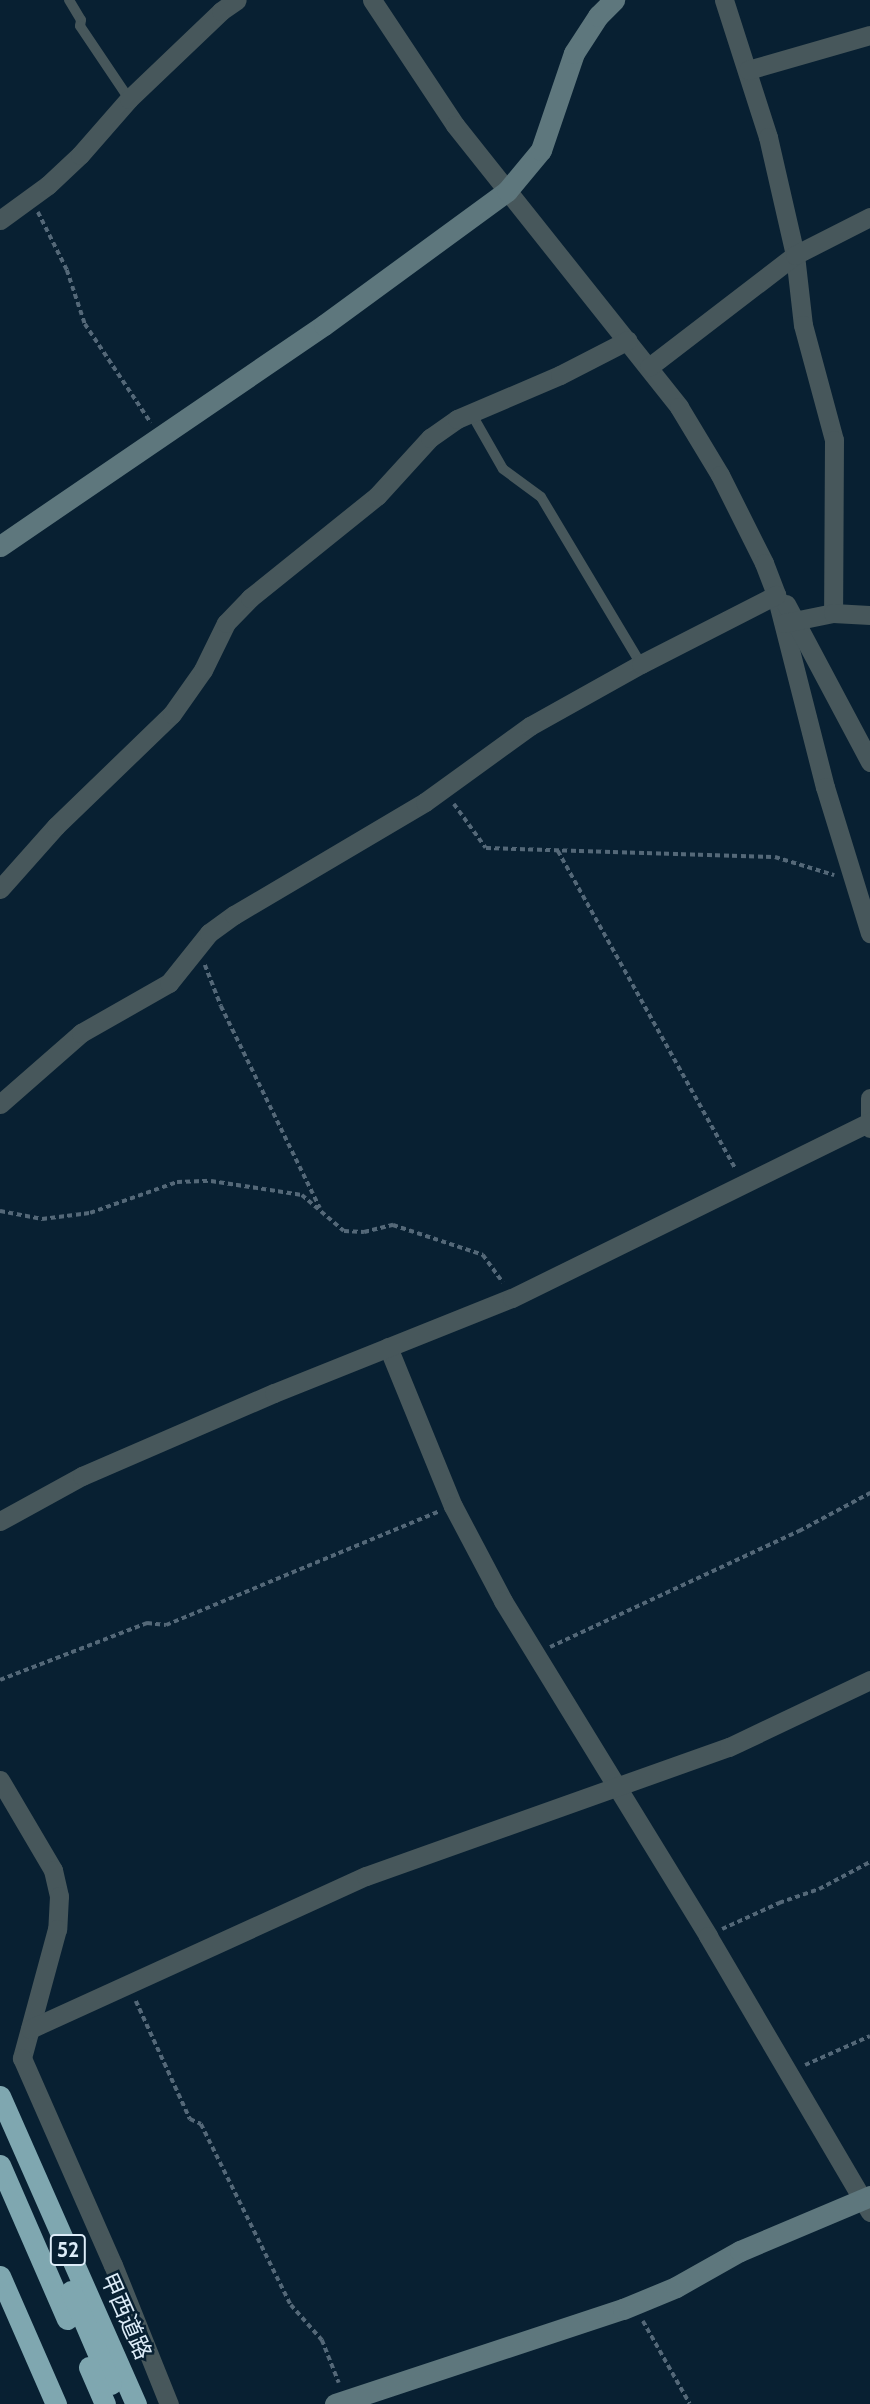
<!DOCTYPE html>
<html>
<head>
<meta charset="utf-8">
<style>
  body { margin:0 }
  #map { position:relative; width:870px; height:2404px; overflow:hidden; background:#082032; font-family:Cabin,"Noto Sans JP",sans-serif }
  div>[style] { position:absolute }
  .path>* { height:3.5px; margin-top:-1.75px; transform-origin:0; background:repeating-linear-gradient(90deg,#546878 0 5px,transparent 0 8.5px) }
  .lane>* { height:10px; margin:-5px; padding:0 5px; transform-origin:5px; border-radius:5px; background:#47575b }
  .street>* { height:19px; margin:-9.5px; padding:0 9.5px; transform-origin:9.5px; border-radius:9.5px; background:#47575b }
  .secondary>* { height:21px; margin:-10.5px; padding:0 10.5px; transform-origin:10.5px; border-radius:10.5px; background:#5e777d }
  .highway>* { height:21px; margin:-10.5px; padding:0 10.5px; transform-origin:10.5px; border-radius:10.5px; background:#7fa7b0 }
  span { translate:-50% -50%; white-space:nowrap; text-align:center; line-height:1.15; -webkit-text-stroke:5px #082032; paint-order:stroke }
  .shield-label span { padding:2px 5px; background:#082032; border:2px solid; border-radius:5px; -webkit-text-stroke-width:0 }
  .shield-label { font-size:21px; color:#ddecf8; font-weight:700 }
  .street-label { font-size:23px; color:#ddecf8 }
</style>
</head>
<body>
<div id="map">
  <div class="path">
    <i style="left:38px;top:212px;width:65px;rotate:63.4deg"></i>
    <i style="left:67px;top:270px;width:57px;rotate:71.6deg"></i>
    <i style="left:85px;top:324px;width:119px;rotate:56.3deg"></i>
    <i style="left:454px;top:804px;width:54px;rotate:54deg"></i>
    <i style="left:486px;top:848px;width:289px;rotate:1.8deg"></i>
    <i style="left:775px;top:857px;width:62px;rotate:17deg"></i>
    <i style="left:558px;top:851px;width:363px;rotate:60.8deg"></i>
    <i style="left:205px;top:965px;width:44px;rotate:68.7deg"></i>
    <i style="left:221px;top:1006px;width:225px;rotate:63.9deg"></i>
    <i style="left:0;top:1211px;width:43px;rotate:10.8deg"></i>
    <i style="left:42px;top:1219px;width:48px;rotate:-7.1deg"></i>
    <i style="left:90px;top:1213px;width:92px;rotate:-19.6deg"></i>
    <i style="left:177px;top:1182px;width:34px;rotate:-2deg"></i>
    <i style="left:211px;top:1181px;width:92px;rotate:8.7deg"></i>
    <i style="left:302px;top:1195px;width:55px;rotate:40.6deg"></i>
    <i style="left:344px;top:1231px;width:20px;rotate:3deg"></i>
    <i style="left:364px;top:1232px;width:30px;rotate:-14deg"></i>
    <i style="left:393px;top:1225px;width:95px;rotate:18.4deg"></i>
    <i style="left:483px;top:1255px;width:34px;rotate:54deg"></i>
    <i style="left:550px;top:1647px;width:275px;rotate:-25deg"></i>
    <i style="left:799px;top:1531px;width:81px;rotate:-28.2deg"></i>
    <i style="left:0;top:1680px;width:158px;rotate:-21.2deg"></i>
    <i style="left:147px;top:1623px;width:19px;rotate:6deg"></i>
    <i style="left:166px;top:1625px;width:295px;rotate:-22.6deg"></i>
    <i style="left:722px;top:1929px;width:63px;rotate:-24.5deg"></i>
    <i style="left:779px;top:1903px;width:42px;rotate:-19.3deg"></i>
    <i style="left:819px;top:1889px;width:58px;rotate:-27.9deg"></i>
    <i style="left:136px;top:2001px;width:130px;rotate:65.4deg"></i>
    <i style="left:190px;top:2119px;width:12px;rotate:24deg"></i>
    <i style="left:201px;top:2124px;width:202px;rotate:63.6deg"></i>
    <i style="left:291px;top:2305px;width:47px;rotate:48.5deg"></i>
    <i style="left:322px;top:2340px;width:46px;rotate:68.4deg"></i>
    <i style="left:805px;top:2065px;width:71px;rotate:-24deg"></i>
    <i style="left:643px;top:2321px;width:95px;rotate:60.5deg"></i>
  </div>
  <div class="lane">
    <i style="left:69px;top:0;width:23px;rotate:59deg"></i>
    <i style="left:81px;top:20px;width:6px;rotate:99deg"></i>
    <i style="left:80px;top:26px;width:88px;rotate:56.1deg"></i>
    <i style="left:471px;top:413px;width:64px;rotate:60.3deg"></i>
    <i style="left:503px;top:469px;width:47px;rotate:36.4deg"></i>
    <i style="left:541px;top:497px;width:195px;rotate:59.1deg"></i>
  </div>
  <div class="street">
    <i style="left:372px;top:0;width:150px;rotate:56.4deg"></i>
    <i style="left:455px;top:125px;width:360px;rotate:51.5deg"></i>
    <i style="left:679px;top:407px;width:79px;rotate:58.9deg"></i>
    <i style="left:720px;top:475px;width:98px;rotate:63.4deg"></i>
    <i style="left:764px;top:563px;width:34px;rotate:69deg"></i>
    <i style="left:776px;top:595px;width:198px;rotate:75.7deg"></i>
    <i style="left:825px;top:787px;width:153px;rotate:72.9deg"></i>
    <i style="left:724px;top:0;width:144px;rotate:72.2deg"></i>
    <i style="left:768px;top:137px;width:121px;rotate:77.1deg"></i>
    <i style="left:795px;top:255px;width:70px;rotate:83.5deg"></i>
    <i style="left:803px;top:325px;width:119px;rotate:74.9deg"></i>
    <i style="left:834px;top:440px;width:173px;rotate:90.3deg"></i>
    <i style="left:748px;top:70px;width:127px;rotate:-16deg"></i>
    <i style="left:0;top:220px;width:59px;rotate:-36.1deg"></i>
    <i style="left:48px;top:185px;width:44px;rotate:-43.2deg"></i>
    <i style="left:80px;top:155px;width:74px;rotate:-48.8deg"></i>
    <i style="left:129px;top:99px;width:127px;rotate:-43.7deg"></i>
    <i style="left:221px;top:11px;width:19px;rotate:-35deg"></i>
    <i style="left:649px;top:367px;width:184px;rotate:-37.5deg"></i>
    <i style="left:795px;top:255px;width:84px;rotate:-26.9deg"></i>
    <i style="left:786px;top:604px;width:179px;rotate:62deg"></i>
    <i style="left:784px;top:623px;width:50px;rotate:-11.5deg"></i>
    <i style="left:833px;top:613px;width:37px;rotate:3deg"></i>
    <i style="left:0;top:889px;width:84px;rotate:-48.4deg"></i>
    <i style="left:56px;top:826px;width:161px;rotate:-44deg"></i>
    <i style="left:172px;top:714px;width:54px;rotate:-54.8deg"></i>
    <i style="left:203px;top:670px;width:52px;rotate:-63.9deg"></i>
    <i style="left:226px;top:623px;width:35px;rotate:-46deg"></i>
    <i style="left:250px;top:598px;width:163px;rotate:-38.8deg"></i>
    <i style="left:377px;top:496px;width:79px;rotate:-47.6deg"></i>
    <i style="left:430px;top:438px;width:33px;rotate:-35deg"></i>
    <i style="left:457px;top:419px;width:112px;rotate:-23.1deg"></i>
    <i style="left:560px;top:375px;width:76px;rotate:-27.2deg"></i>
    <i style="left:870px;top:1098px;width:30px;rotate:90deg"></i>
    <i style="left:0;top:1104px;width:108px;rotate:-41.2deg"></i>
    <i style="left:81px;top:1033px;width:101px;rotate:-29.6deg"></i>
    <i style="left:169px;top:983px;width:64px;rotate:-51.3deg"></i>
    <i style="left:209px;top:933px;width:31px;rotate:-36deg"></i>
    <i style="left:234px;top:915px;width:222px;rotate:-30.6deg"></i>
    <i style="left:425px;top:802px;width:130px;rotate:-35.9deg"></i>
    <i style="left:530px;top:726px;width:127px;rotate:-29.2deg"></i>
    <i style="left:641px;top:664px;width:152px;rotate:-27.1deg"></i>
    <i style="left:388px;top:1347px;width:172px;rotate:67.8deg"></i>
    <i style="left:453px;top:1506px;width:107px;rotate:62.2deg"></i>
    <i style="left:503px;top:1601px;width:393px;rotate:58.5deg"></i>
    <i style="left:708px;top:1936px;width:320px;rotate:59.6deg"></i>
    <i style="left:0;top:1521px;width:94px;rotate:-28.8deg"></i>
    <i style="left:82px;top:1476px;width:209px;rotate:-23.4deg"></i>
    <i style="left:274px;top:1393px;width:256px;rotate:-21.8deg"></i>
    <i style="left:512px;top:1298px;width:399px;rotate:-26.2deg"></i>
    <i style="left:0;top:1780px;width:104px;rotate:59.5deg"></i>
    <i style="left:53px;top:1870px;width:27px;rotate:77deg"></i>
    <i style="left:59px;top:1896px;width:33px;rotate:93deg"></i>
    <i style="left:57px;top:1929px;width:134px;rotate:105.2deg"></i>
    <i style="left:22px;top:2058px;width:226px;rotate:66.3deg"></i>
    <i style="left:113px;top:2265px;width:150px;rotate:68.1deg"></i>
    <i style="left:30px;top:2029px;width:369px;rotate:-24.5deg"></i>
    <i style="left:366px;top:1876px;width:385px;rotate:-19.6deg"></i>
    <i style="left:729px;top:1747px;width:156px;rotate:-25.4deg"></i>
  </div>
  <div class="secondary">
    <i style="left:0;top:546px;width:392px;rotate:-34.3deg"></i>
    <i style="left:324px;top:325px;width:227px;rotate:-36.2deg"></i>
    <i style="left:507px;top:191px;width:53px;rotate:-50.3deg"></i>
    <i style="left:541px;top:150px;width:102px;rotate:-71.2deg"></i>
    <i style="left:574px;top:53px;width:44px;rotate:-57deg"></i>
    <i style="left:598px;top:16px;width:23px;rotate:-45deg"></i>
    <i style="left:335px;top:2404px;width:303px;rotate:-18.3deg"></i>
    <i style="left:623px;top:2309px;width:57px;rotate:-22.5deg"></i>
    <i style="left:676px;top:2287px;width:73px;rotate:-29.4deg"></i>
    <i style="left:740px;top:2251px;width:141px;rotate:-22.9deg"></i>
  </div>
  <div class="highway">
    <i style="left:0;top:2096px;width:337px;rotate:66.2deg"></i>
    <i style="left:0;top:2165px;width:168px;rotate:66.5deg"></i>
    <i style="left:0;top:2276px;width:140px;rotate:66.4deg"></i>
    <i style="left:71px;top:2291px;width:101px;rotate:66.7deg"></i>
    <i style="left:89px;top:2367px;width:40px;rotate:66.6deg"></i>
  </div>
  <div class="shield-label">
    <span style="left:68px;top:2250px">52</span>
  </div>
  <div class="street-label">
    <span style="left:126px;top:2316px;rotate:66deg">甲西道路</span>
  </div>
</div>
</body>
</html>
